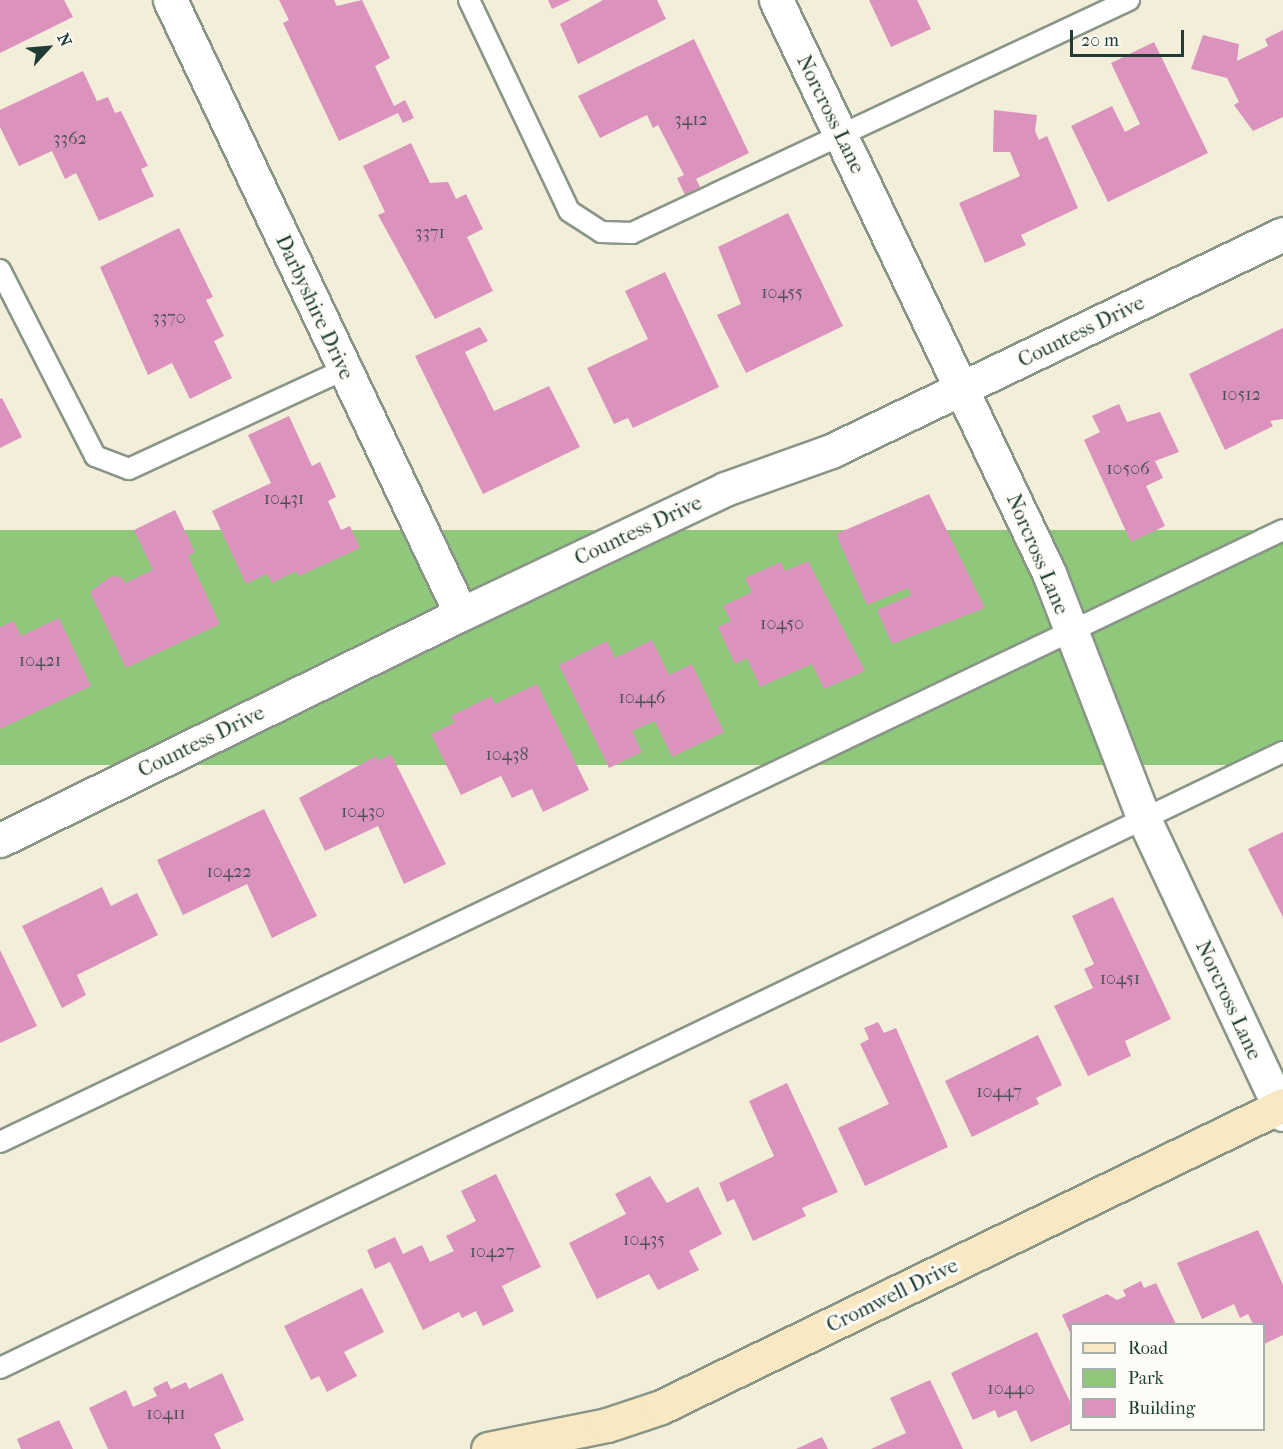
<!DOCTYPE html>
<html>
<head>
<meta charset="utf-8">
<style>
  body { margin:0 }
  #map { position:relative; width:1283px; height:1449px; overflow:hidden; background:#f3eeda; font-family:"IM FELL French Canon",serif }
  div>[style] { position:absolute }
  .green>* { inset:0; background:#8fc87b; transform-origin:0 0 }
  .building>* { inset:0; background:#db93bd }
  .roads { filter:drop-shadow(2px 0 #899687) drop-shadow(-2px 0 #899687) drop-shadow(0 2px #899687) drop-shadow(0 -2px #899687) }
  .lane>* { height:20px; margin:-10px; padding:0 10px; transform-origin:10px; border-radius:10px; background:#fff }
  .street>* { height:33px; margin:-16.5px; padding:0 16.5px; transform-origin:16.5px; border-radius:16.5px; background:#fff }
  .secondary>* { height:33px; margin:-16.5px; padding:0 16.5px; transform-origin:16.5px; border-radius:16.5px; background:#f8e8c3 }
  span { translate:-50% -50%; white-space:nowrap; text-align:center; line-height:1.15; -webkit-text-stroke:6px #fdfcf7; paint-order:stroke }
  .number-label { font-size:18px; color:#4e5256 }
  .number-label span { -webkit-text-stroke-width:0 }
  .street-label { font-size:21px; color:#1f3d34 }
  .legend { position:absolute; left:1070px; top:1323px; width:195px; height:108px; box-sizing:border-box; background:#fdfcf7; border:2px solid #a4b0a9; margin:0; padding:8px 10px; list-style:none; font-size:18px; color:#1f3d34 }
  .legend li { display:flex; align-items:center; gap:12px; height:30px }
  .legend b { width:30px; border:2px solid #a4b0a9 }
  .north { position:absolute; left:18px; top:18px; width:60px; height:60px; -webkit-text-stroke:4px #fdfcf7; paint-order:stroke; rotate:64deg; font-size:16px; font-weight:700; line-height:24px; text-align:center; color:#1f3d34 }
  .north::after { content:''; display:block; margin:auto; width:21px; height:27px; background:#1f3d34; clip-path:polygon(50% 0,100% 100%,50% 72%,0 100%) }
  .scale { position:absolute; left:1070px; top:30px; width:114px; height:27px; box-sizing:border-box; border:3px solid #1f3d34; border-top:0; padding-left:8px; font-size:18px; line-height:21px; white-space:nowrap; color:#1f3d34; -webkit-text-stroke:4px #fdfcf7; paint-order:stroke }
</style>
</head>
<body>
<div id="map">
  <div class="green">
    <i style="left:1283px;top:530px;width:235px;height:1423px;rotate:90deg"></i>
  </div>
  <div class="building">
    <i style="clip-path:polygon(0 0,64px 0,73px 17px,0 53px)"></i>
    <i style="clip-path:polygon(279px 0,334px 0,337px 6px,362px 0,390px 58px,375px 66px,394px 106px,405px 100px,414px 118px,403px 123px,398px 113px,339px 141px,283px 23px,289px 20px)"></i>
    <i style="clip-path:polygon(548px 0,571px 0,552px 9px)"></i>
    <i style="clip-path:polygon(603px 0,657px 0,666px 19px,578px 64px,560px 24px)"></i>
    <i style="clip-path:polygon(869px 0,917px 0,931px 29px,891px 47px)"></i>
    <i style="clip-path:polygon(1283px 30px,1283px 117px,1253px 131px,1234px 105px,1239px 102px,1227px 78px,1191px 69px,1203px 35px,1239px 44px,1237px 61px,1268px 46px,1265px 39px)"></i>
    <i style="clip-path:polygon(694px 39px,749px 153px,696px 179px,700px 187px,685px 195px,677px 178px,684px 175px,658px 125px,653px 128px,647px 115px,600px 138px,578px 96px)"></i>
    <i style="clip-path:polygon(1154px 42px,1208px 153px,1108px 202px,1071px 126px,1112px 106px,1125px 132px,1140px 124px,1111px 63px)"></i>
    <i style="clip-path:polygon(83px 71px,97px 101px,108px 97px,115px 113px,121px 111px,148px 166px,141px 169px,154px 196px,99px 221px,76px 173px,65px 179px,52px 151px,19px 166px,0 127px,0 110px)"></i>
    <i style="clip-path:polygon(994px 110px,1037px 115px,1035px 131px,1039px 140px,1047px 136px,1078px 208px,1021px 235px,1026px 245px,985px 263px,959px 203px,1020px 176px,1010px 152px,993px 152px)"></i>
    <i style="clip-path:polygon(411px 143px,430px 183px,448px 182px,456px 199px,466px 194px,483px 229px,467px 237px,493px 291px,435px 319px,378px 215px,385px 212px,363px 166px)"></i>
    <i style="clip-path:polygon(788px 213px,843px 326px,746px 373px,717px 315px,741px 304px,718px 247px)"></i>
    <i style="clip-path:polygon(179px 228px,213px 297px,206px 300px,224px 336px,214px 341px,232px 378px,190px 399px,172px 363px,148px 375px,100px 267px)"></i>
    <i style="clip-path:polygon(665px 272px,719px 387px,633px 428px,628px 418px,614px 424px,587px 368px,648px 339px,625px 291px)"></i>
    <i style="clip-path:polygon(480px 327px,488px 341px,465px 352px,494px 411px,549px 386px,580px 447px,483px 494px,415px 356px)"></i>
    <i style="clip-path:polygon(1283px 328px,1283px 419px,1270px 421px,1273px 426px,1225px 450px,1189px 374px)"></i>
    <i style="clip-path:polygon(2px 398px,22px 437px,0 448px,0 399px)"></i>
    <i style="clip-path:polygon(1119px 404px,1127px 422px,1160px 412px,1179px 452px,1155px 461px,1163px 478px,1146px 486px,1165px 526px,1131px 542px,1084px 440px,1100px 432px,1092px 416px)"></i>
    <i style="clip-path:polygon(289px 416px,312px 466px,320px 462px,336px 497px,328px 501px,341px 530px,350px 526px,360px 548px,299px 576px,296px 571px,272px 583px,267px 574px,246px 584px,212px 511px,271px 483px,248px 435px)"></i>
    <i style="clip-path:polygon(929px 494px,985px 608px,892px 644px,877px 610px,911px 595px,908px 588px,867px 605px,836px 534px)"></i>
    <i style="clip-path:polygon(175px 510px,195px 552px,188px 556px,220px 624px,126px 668px,90px 592px,111px 576px,121px 577px,125px 583px,153px 570px,134px 530px)"></i>
    <i style="clip-path:polygon(808px 561px,865px 671px,824px 689px,812px 664px,760px 687px,747px 658px,735px 664px,718px 627px,731px 621px,723px 606px,752px 592px,745px 578px,781px 562px,785px 571px)"></i>
    <i style="clip-path:polygon(59px 618px,91px 686px,0 729px,0 627px,14px 621px,21px 636px)"></i>
    <i style="clip-path:polygon(652px 640px,669px 675px,692px 664px,724px 732px,672px 757px,655px 721px,632px 731px,642px 752px,609px 768px,559px 665px,607px 641px,615px 658px)"></i>
    <i style="clip-path:polygon(537px 684px,589px 790px,543px 812px,532px 789px,512px 798px,501px 776px,461px 795px,431px 734px,454px 723px,451px 716px,491px 696px,495px 704px)"></i>
    <i style="clip-path:polygon(391px 754px,446px 864px,404px 884px,378px 826px,325px 851px,299px 798px,376px 756px,378px 761px)"></i>
    <i style="clip-path:polygon(264px 809px,317px 916px,272px 938px,247px 884px,183px 915px,157px 860px)"></i>
    <i style="clip-path:polygon(1283px 832px,1283px 917px,1248px 849px)"></i>
    <i style="clip-path:polygon(102px 887px,111px 906px,137px 893px,158px 935px,77px 975px,86px 995px,62px 1008px,22px 926px)"></i>
    <i style="clip-path:polygon(1113px 897px,1171px 1019px,1125px 1041px,1131px 1056px,1088px 1076px,1054px 1006px,1093px 988px,1084px 969px,1094px 964px,1072px 916px)"></i>
    <i style="clip-path:polygon(0 950px,37px 1026px,0 1043px)"></i>
    <i style="clip-path:polygon(878px 1022px,884px 1033px,896px 1028px,948px 1147px,865px 1186px,838px 1128px,889px 1104px,860px 1044px,869px 1039px,864px 1028px)"></i>
    <i style="clip-path:polygon(1038px 1035px,1062px 1085px,1036px 1098px,1039px 1104px,972px 1137px,945px 1081px)"></i>
    <i style="clip-path:polygon(787px 1083px,838px 1192px,802px 1208px,806px 1216px,753px 1241px,734px 1199px,727px 1202px,719px 1183px,774px 1156px,749px 1101px)"></i>
    <i style="clip-path:polygon(496px 1174px,541px 1267px,502px 1286px,514px 1311px,483px 1326px,476px 1311px,462px 1318px,459px 1312px,423px 1330px,390px 1262px,375px 1269px,367px 1250px,395px 1237px,403px 1254px,422px 1245px,430px 1262px,454px 1251px,446px 1236px,476px 1221px,461px 1191px)"></i>
    <i style="clip-path:polygon(650px 1176px,667px 1203px,698px 1187px,722px 1234px,689px 1251px,699px 1270px,658px 1290px,649px 1274px,597px 1299px,569px 1243px,626px 1214px,615px 1194px)"></i>
    <i style="clip-path:polygon(1258px 1230px,1283px 1285px,1283px 1335px,1264px 1344px,1264px 1324px,1253px 1324px,1248px 1314px,1240px 1318px,1234px 1304px,1202px 1319px,1177px 1263px)"></i>
    <i style="clip-path:polygon(1141px 1281px,1144px 1288px,1156px 1283px,1176px 1324px,1072px 1324px,1072px 1337px,1062px 1315px,1107px 1294px,1117px 1300px,1126px 1296px,1123px 1290px)"></i>
    <i style="clip-path:polygon(362px 1288px,384px 1332px,344px 1352px,357px 1376px,327px 1392px,319px 1376px,311px 1380px,284px 1326px)"></i>
    <i style="clip-path:polygon(1037px 1332px,1072px 1406px,1072px 1423px,1031px 1442px,1016px 1410px,998px 1418px,995px 1410px,973px 1420px,951px 1373px)"></i>
    <i style="clip-path:polygon(222px 1373px,244px 1420px,214px 1434px,221px 1449px,108px 1449px,89px 1408px,126px 1390px,133px 1407px,157px 1396px,153px 1388px,167px 1381px,171px 1389px,186px 1382px,189px 1389px)"></i>
    <i style="clip-path:polygon(930px 1380px,963px 1449px,871px 1449px,906px 1433px,890px 1398px)"></i>
    <i style="clip-path:polygon(59px 1420px,73px 1449px,21px 1449px,17px 1439px)"></i>
    <i style="clip-path:polygon(822px 1437px,828px 1449px,796px 1449px)"></i>
  </div>
  <div class="roads">
    <div class="lane">
      <i style="left:469px;top:0;width:233px;rotate:64.6deg"></i>
      <i style="left:569px;top:211px;width:38px;rotate:33deg"></i>
      <i style="left:601px;top:232px;width:31px;rotate:2deg"></i>
      <i style="left:632px;top:233px;width:549px;rotate:-25.12deg"></i>
      <i style="left:0;top:270px;width:209px;rotate:62.9deg"></i>
      <i style="left:95px;top:456px;width:36px;rotate:21deg"></i>
      <i style="left:129px;top:469px;width:238px;rotate:-24.8deg"></i>
      <i style="left:0;top:1142px;width:1421px;rotate:-25.5deg"></i>
      <i style="left:0;top:1368px;width:1423px;rotate:-25.65deg"></i>
    </div>
    <div class="street">
      <i style="left:170px;top:0;width:679px;rotate:64.64deg"></i>
      <i style="left:776px;top:0;width:635px;rotate:64.53deg"></i>
      <i style="left:1049px;top:573px;width:264px;rotate:68.9deg"></i>
      <i style="left:1144px;top:819px;width:326px;rotate:64.8deg"></i>
      <i style="left:0;top:840px;width:513px;rotate:-26.12deg"></i>
      <i style="left:461px;top:614px;width:292px;rotate:-25.3deg"></i>
      <i style="left:725px;top:489px;width:113px;rotate:-19.7deg"></i>
      <i style="left:831px;top:451px;width:501px;rotate:-25.65deg"></i>
    </div>
    <div class="secondary">
      <i style="left:488px;top:1449px;width:121px;rotate:-11.4deg"></i>
      <i style="left:607px;top:1425px;width:57px;rotate:-18.4deg"></i>
      <i style="left:661px;top:1407px;width:691px;rotate:-25.9deg"></i>
    </div>
  </div>
  <div class="number-label">
    <span style="left:691px;top:120px">3412</span>
    <span style="left:70px;top:139px">3362</span>
    <span style="left:430px;top:233px">3371</span>
    <span style="left:782px;top:293px">10455</span>
    <span style="left:169px;top:318px">3370</span>
    <span style="left:1241px;top:395px">10512</span>
    <span style="left:1128px;top:469px">10506</span>
    <span style="left:284px;top:499px">10431</span>
    <span style="left:782px;top:624px">10450</span>
    <span style="left:40px;top:661px">10421</span>
    <span style="left:642px;top:698px">10446</span>
    <span style="left:507px;top:755px">10438</span>
    <span style="left:363px;top:812px">10430</span>
    <span style="left:229px;top:872px">10422</span>
    <span style="left:1120px;top:979px">10451</span>
    <span style="left:999px;top:1092px">10447</span>
    <span style="left:644px;top:1240px">10435</span>
    <span style="left:492px;top:1252px">10427</span>
    <span style="left:1011px;top:1389px">10440</span>
    <span style="left:166px;top:1414px">10411</span>
  </div>
  <div class="street-label">
    <span style="left:831px;top:114px;rotate:64deg">Norcross Lane</span>
    <span style="left:315px;top:307px;rotate:65deg">Darbyshire Drive</span>
    <span style="left:1081px;top:331px;rotate:-26deg">Countess Drive</span>
    <span style="left:638px;top:530px;rotate:-25deg">Countess Drive</span>
    <span style="left:1038px;top:554px;rotate:67deg">Norcross Lane</span>
    <span style="left:201px;top:741px;rotate:-26deg">Countess Drive</span>
    <span style="left:1229px;top:1000px;rotate:65deg">Norcross Lane</span>
    <span style="left:892px;top:1295px;rotate:-26deg">Cromwell Drive</span>
  </div>
  <ul class="legend">
  <li><b style="height:8px;background:#f8e8c3"></b>Road</li>
  <li><b style="height:16px;background:#8fc87b"></b>Park</li>
  <li><b style="height:16px;background:#db93bd"></b>Building</li>
  </ul>
  <div class="north">N</div>
  <div class="scale">20 m</div>
</div>
</body>
</html>
